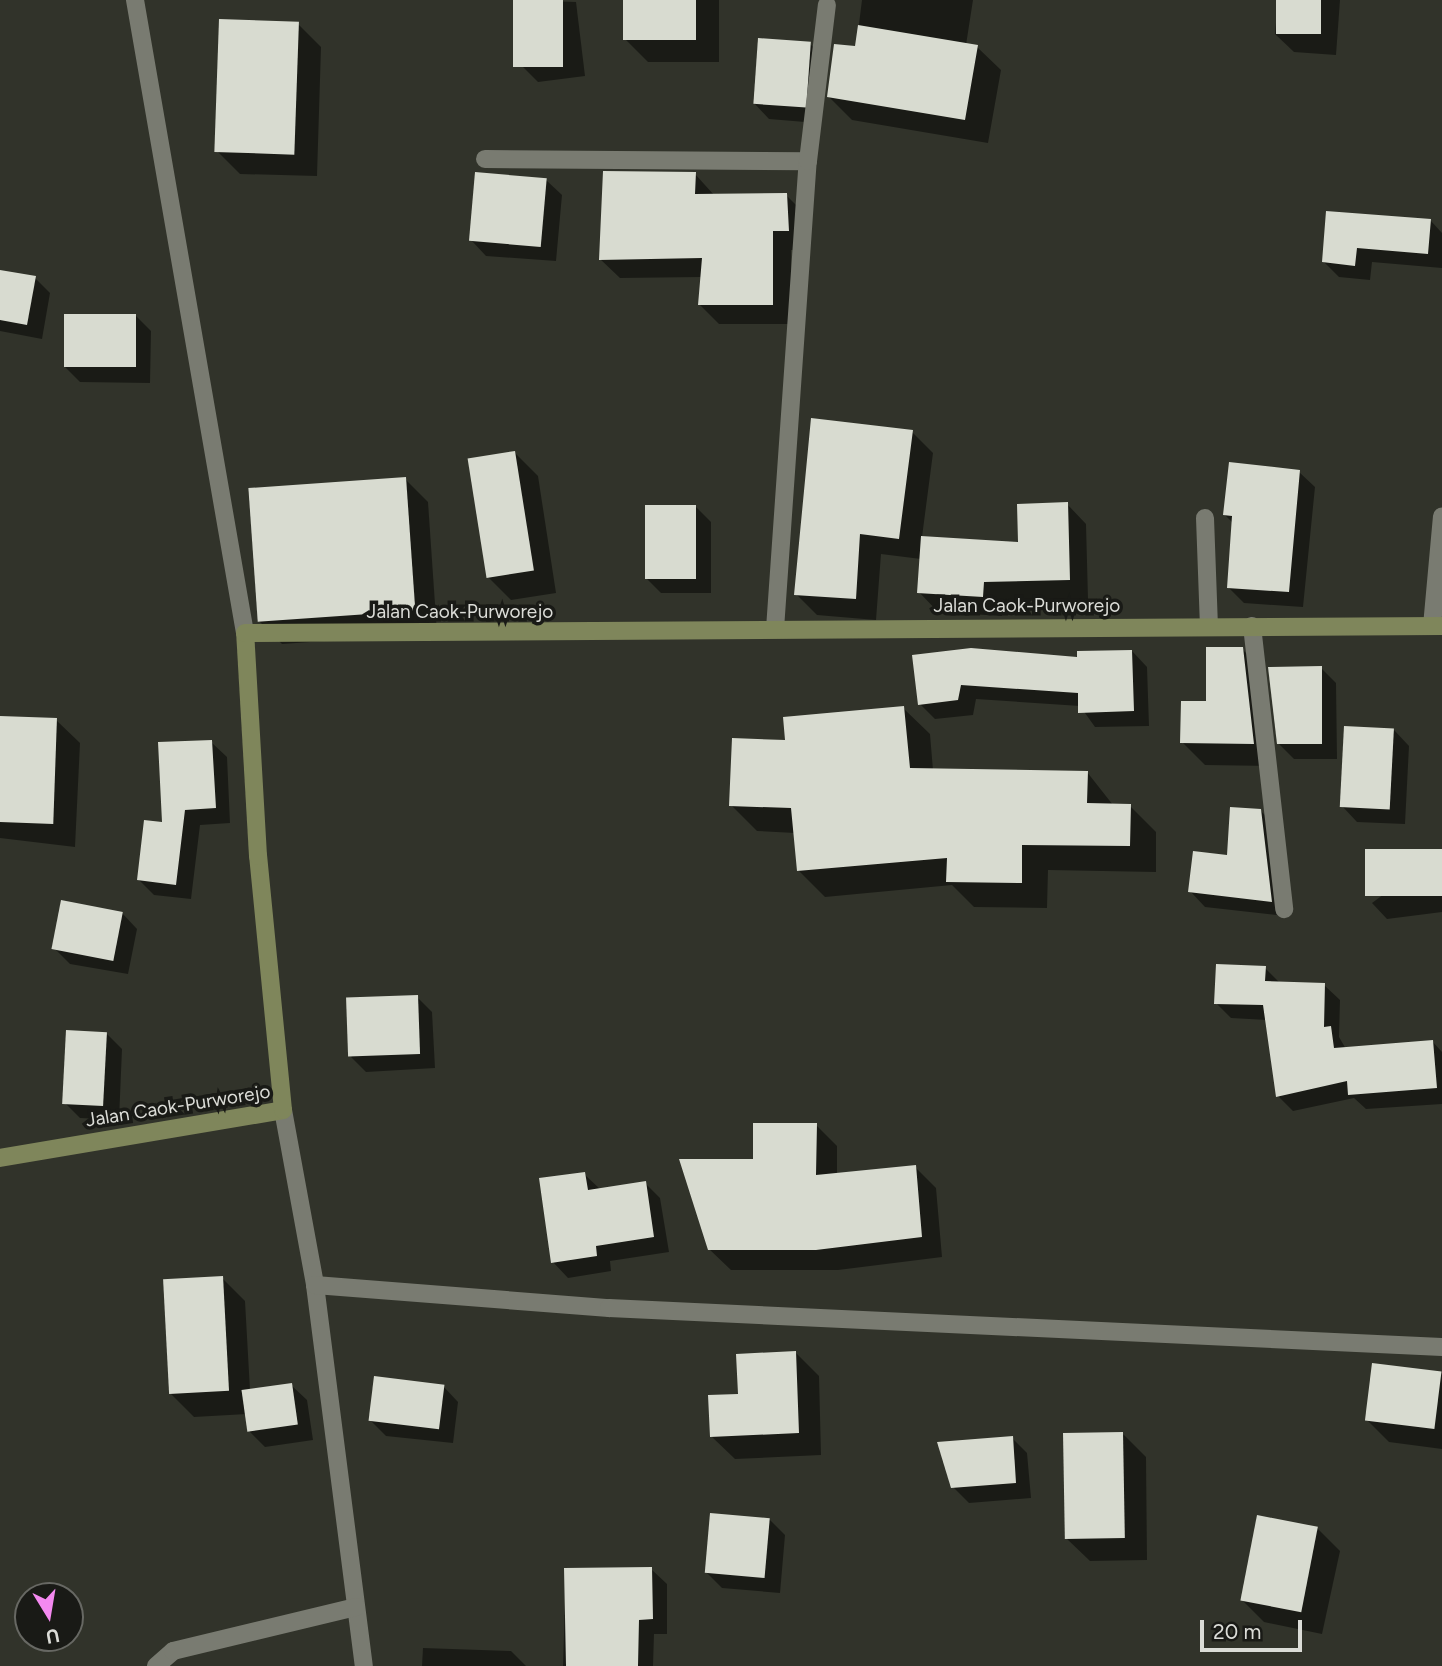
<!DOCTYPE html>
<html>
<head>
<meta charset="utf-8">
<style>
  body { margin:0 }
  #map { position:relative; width:1442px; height:1666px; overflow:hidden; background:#31332a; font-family:Figtree,sans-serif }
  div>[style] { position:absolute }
  .shadow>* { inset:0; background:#0007 }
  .building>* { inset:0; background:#d8dbd0; transform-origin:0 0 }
  .street>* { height:18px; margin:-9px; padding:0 9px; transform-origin:9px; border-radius:9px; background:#797b71 }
  .secondary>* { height:18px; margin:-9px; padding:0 9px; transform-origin:9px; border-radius:9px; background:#7f865b }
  span { translate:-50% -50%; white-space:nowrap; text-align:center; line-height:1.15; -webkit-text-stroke:7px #191a16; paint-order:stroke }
  .street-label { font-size:19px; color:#dbdcd7 }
  .north { position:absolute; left:14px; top:1582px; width:70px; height:70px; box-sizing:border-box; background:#191a16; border:2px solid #676863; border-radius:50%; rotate:169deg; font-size:19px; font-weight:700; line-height:28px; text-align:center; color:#dbdcd7 }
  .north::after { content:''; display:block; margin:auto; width:24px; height:32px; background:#f489f0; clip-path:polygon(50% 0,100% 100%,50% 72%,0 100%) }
  .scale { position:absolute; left:1200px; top:1620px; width:102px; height:32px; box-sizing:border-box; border:4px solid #dbdcd7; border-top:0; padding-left:9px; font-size:21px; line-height:24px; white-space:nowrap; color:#dbdcd7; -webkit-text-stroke:5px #191a16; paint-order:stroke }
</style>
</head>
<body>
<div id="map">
  <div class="shadow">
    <i style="clip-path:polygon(515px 0,576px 2px,585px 76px,538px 82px,522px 66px)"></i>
    <i style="clip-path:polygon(625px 0,719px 0,719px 62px,648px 62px,625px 39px)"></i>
    <i style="clip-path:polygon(862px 0,973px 0,966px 45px,977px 47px,1001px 70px,988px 143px,852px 120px,829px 97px,856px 48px)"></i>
    <i style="clip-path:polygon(1278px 0,1340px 0,1336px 55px,1294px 52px,1275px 34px)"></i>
    <i style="clip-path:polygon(298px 24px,321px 47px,317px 176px,240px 174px,217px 151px)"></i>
    <i style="clip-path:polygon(810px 44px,826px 59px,817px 123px,769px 119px,754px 103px)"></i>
    <i style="clip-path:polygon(695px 174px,714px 195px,786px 195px,805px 214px,807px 250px,791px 250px,791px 324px,719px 324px,700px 305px,702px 277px,620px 278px,600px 259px)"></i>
    <i style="clip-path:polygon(546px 180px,562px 195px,556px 261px,486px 256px,471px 240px)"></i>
    <i style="clip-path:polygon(1328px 213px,1431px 221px,1442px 233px,1442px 268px,1372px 262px,1370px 280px,1339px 277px,1324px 262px)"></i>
    <i style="clip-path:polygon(0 272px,35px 278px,50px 293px,42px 339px,0 331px)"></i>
    <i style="clip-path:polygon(136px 316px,151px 331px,150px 383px,80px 382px,65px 367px)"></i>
    <i style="clip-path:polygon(912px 432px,933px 453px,922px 537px,1019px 544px,1067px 504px,1086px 524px,1088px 599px,1003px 601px,1002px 616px,938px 612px,919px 592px,921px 559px,881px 554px,876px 620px,817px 615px,796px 594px)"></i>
    <i style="clip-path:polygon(515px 453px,538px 476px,556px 593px,511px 600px,488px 577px)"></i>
    <i style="clip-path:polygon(1299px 472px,1315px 487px,1303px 607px,1244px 603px,1229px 588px,1233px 523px,1224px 514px)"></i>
    <i style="clip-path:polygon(405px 479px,428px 502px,437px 633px,282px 644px,259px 621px)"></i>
    <i style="clip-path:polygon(696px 507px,711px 522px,711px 593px,661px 593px,646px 578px)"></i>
    <i style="clip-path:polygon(1242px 649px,1265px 672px,1276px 766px,1205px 765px,1182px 742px)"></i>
    <i style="clip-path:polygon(1132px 651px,1147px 667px,1149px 726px,1095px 727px,1080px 706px,976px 699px,973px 715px,935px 719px,920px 704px,914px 657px,1079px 659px)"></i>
    <i style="clip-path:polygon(1321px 668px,1336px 683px,1337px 759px,1294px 759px,1278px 743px)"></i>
    <i style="clip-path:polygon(903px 708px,930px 734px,933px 770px,1087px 772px,1113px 805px,1130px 806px,1156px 832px,1156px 872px,1048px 870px,1047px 908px,974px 907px,952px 885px,825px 897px,798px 870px,795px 833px,757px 831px,731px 805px,787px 741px)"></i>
    <i style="clip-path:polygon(0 718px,56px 720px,80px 743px,75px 847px,0 838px)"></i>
    <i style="clip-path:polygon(1394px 730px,1409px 746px,1405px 824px,1357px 822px,1342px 806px)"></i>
    <i style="clip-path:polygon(211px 742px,227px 757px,230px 823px,200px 825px,191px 899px,154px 895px,138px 879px)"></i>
    <i style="clip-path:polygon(1261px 811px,1276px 827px,1286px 916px,1205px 907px,1190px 891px,1228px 857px)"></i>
    <i style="clip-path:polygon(1442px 851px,1442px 912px,1387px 919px,1372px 903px)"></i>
    <i style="clip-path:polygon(122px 913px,137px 929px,128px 974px,70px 964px,54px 948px)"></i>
    <i style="clip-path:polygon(1265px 968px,1281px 984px,1324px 985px,1340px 1000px,1339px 1037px,1346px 1049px,1432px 1041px,1442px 1052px,1442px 1104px,1366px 1109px,1354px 1098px,1293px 1111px,1278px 1096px,1267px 1020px,1231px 1018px,1216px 1003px)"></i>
    <i style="clip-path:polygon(417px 997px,432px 1012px,435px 1068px,366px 1072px,351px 1057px)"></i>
    <i style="clip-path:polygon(107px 1034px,122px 1049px,119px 1120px,80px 1118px,65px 1103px)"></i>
    <i style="clip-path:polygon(816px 1125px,837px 1146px,837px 1175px,915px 1167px,936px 1188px,942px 1257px,838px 1270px,731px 1270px,709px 1249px,755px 1161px)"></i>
    <i style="clip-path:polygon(584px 1174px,601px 1190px,645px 1183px,660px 1198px,669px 1252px,610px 1261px,611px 1271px,568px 1278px,553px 1262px)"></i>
    <i style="clip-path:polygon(222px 1278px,245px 1301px,250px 1390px,291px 1385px,307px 1400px,313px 1440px,265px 1447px,250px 1432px,247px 1414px,194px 1417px,171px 1394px)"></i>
    <i style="clip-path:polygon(796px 1353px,819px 1376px,821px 1455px,735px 1459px,711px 1436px,740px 1396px)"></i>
    <i style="clip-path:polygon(1442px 1373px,1442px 1449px,1389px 1442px,1366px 1419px)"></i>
    <i style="clip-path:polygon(443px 1386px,458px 1402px,453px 1443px,386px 1436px,370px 1420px)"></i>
    <i style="clip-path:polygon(1123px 1434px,1146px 1457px,1147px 1560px,1090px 1561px,1066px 1538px)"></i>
    <i style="clip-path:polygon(1012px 1438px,1027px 1453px,1031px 1498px,969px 1503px,953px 1487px)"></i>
    <i style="clip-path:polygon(769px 1519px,785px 1535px,780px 1593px,722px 1588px,707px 1573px)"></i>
    <i style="clip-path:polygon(1317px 1528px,1340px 1551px,1322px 1634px,1264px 1622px,1241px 1599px)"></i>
    <i style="clip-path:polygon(651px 1569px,667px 1584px,667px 1634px,654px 1634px,653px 1666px,563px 1666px,566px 1570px)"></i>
    <i style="clip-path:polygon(423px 1648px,511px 1651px,526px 1666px,422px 1666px)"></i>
  </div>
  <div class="building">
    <i style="left:513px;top:0;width:50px;height:67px"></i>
    <i style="left:623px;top:0;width:73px;height:40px"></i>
    <i style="left:1276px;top:0;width:45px;height:34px"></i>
    <i style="left:219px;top:19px;width:80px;height:133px;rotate:2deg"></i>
    <i style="clip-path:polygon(858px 25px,978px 45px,965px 120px,827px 97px,834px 44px,855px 46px)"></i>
    <i style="left:758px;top:38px;width:53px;height:66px;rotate:4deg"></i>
    <i style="clip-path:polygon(603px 171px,696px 172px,695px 194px,787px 193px,789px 231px,773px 231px,773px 305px,698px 305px,702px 258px,599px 260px)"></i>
    <i style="left:475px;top:172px;width:72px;height:69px;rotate:5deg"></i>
    <i style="clip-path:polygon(1326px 211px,1431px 219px,1428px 254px,1357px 248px,1355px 266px,1322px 262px)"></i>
    <i style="clip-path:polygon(0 270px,36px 276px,27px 325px,0 320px)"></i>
    <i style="left:64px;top:314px;width:72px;height:53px"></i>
    <i style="clip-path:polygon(811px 418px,913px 430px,899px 539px,860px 534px,856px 599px,794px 595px)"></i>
    <i style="left:515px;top:451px;width:121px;height:48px;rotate:81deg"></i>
    <i style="clip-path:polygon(1229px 462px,1300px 470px,1289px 592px,1227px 588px,1232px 516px,1223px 515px)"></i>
    <i style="left:406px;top:477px;width:134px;height:158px;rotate:86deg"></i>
    <i style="clip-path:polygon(1068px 502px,1070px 580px,984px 582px,983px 597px,917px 593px,921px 536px,1018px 542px,1017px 504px)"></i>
    <i style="left:645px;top:505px;width:51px;height:74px"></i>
    <i style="clip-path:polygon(1206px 647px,1243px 647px,1254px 744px,1180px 743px,1181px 701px,1206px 701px)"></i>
    <i style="clip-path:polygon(971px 648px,1077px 657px,1077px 651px,1132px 650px,1134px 711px,1078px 713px,1078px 693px,961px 685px,958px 700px,918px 705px,912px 655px)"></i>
    <i style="clip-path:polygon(1322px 666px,1322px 744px,1277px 744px,1268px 667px)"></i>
    <i style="clip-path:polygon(904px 706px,910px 768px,1088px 771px,1087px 803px,1131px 804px,1130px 846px,1022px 845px,1022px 883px,946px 882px,947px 858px,797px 871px,791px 808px,729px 806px,732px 738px,785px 740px,783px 717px)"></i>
    <i style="left:0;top:716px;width:57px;height:106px;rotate:2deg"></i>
    <i style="left:1344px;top:726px;width:50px;height:81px;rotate:3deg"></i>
    <i style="clip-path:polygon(212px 740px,216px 808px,185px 810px,176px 885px,137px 880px,144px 820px,162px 822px,158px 742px)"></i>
    <i style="clip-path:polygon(1230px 807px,1261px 809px,1272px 902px,1188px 892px,1193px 851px,1227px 855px)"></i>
    <i style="left:1442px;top:849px;width:47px;height:77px;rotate:90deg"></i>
    <i style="left:61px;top:900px;width:63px;height:50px;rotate:11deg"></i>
    <i style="clip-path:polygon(1216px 964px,1266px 966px,1265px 981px,1325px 983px,1324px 1027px,1331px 1026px,1334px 1048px,1433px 1040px,1437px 1088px,1348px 1095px,1347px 1081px,1276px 1097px,1263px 1005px,1214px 1004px)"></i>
    <i style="left:418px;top:995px;width:59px;height:72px;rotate:88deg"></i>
    <i style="left:66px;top:1030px;width:41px;height:74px;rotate:3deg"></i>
    <i style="clip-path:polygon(753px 1123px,817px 1123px,816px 1175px,916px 1165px,922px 1237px,816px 1250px,708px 1250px,679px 1159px,753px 1159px)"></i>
    <i style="clip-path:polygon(585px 1172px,588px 1190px,646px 1181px,654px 1237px,596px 1246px,597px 1256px,551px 1263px,539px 1178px)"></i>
    <i style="left:223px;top:1276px;width:115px;height:60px;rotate:87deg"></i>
    <i style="clip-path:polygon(796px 1351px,799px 1433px,710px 1437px,708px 1395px,738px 1394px,736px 1354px)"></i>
    <i style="left:1372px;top:1363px;width:70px;height:58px;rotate:7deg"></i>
    <i style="left:374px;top:1376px;width:71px;height:45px;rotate:7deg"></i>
    <i style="left:292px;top:1383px;width:42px;height:51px;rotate:82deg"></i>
    <i style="left:1123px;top:1432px;width:106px;height:60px;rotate:89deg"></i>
    <i style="clip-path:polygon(1013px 1436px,1016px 1483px,951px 1488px,937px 1442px)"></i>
    <i style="left:710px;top:1513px;width:60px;height:60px;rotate:5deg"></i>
    <i style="left:1257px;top:1515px;width:62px;height:87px;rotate:11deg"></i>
    <i style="clip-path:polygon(652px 1567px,653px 1619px,639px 1620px,638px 1666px,566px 1666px,564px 1568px)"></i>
  </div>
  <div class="street">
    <i style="left:135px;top:0;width:642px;rotate:80.14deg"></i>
    <i style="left:485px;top:159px;width:323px;rotate:0.4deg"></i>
    <i style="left:1205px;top:518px;width:108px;rotate:87.9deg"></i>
    <i style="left:1252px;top:626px;width:285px;rotate:83.5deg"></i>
    <i style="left:1432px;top:626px;width:110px;rotate:-84.8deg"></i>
    <i style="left:775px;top:629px;width:469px;rotate:-86deg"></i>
    <i style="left:808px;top:161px;width:157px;rotate:-83.1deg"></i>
    <i style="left:283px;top:1110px;width:178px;rotate:79.6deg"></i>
    <i style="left:315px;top:1285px;width:384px;rotate:82.7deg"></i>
    <i style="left:315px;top:1285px;width:295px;rotate:4.5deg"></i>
    <i style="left:609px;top:1308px;width:834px;rotate:2.68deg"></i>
    <i style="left:156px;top:1666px;width:23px;rotate:-41deg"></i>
    <i style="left:173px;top:1651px;width:188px;rotate:-13.5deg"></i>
  </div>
  <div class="secondary">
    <i style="left:0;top:1158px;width:287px;rotate:-9.6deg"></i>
    <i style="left:283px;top:1110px;width:255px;rotate:-95.6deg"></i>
    <i style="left:258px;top:856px;width:223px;rotate:-93.3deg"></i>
    <i style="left:245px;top:633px;width:1197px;rotate:-0.34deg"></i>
  </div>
  <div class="street-label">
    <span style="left:1027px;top:606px">Jalan Caok-Purworejo</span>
    <span style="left:460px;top:612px">Jalan Caok-Purworejo</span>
    <span style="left:178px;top:1106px;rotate:-9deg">Jalan Caok-Purworejo</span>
  </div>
  <div class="north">U</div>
  <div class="scale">20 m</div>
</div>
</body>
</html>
